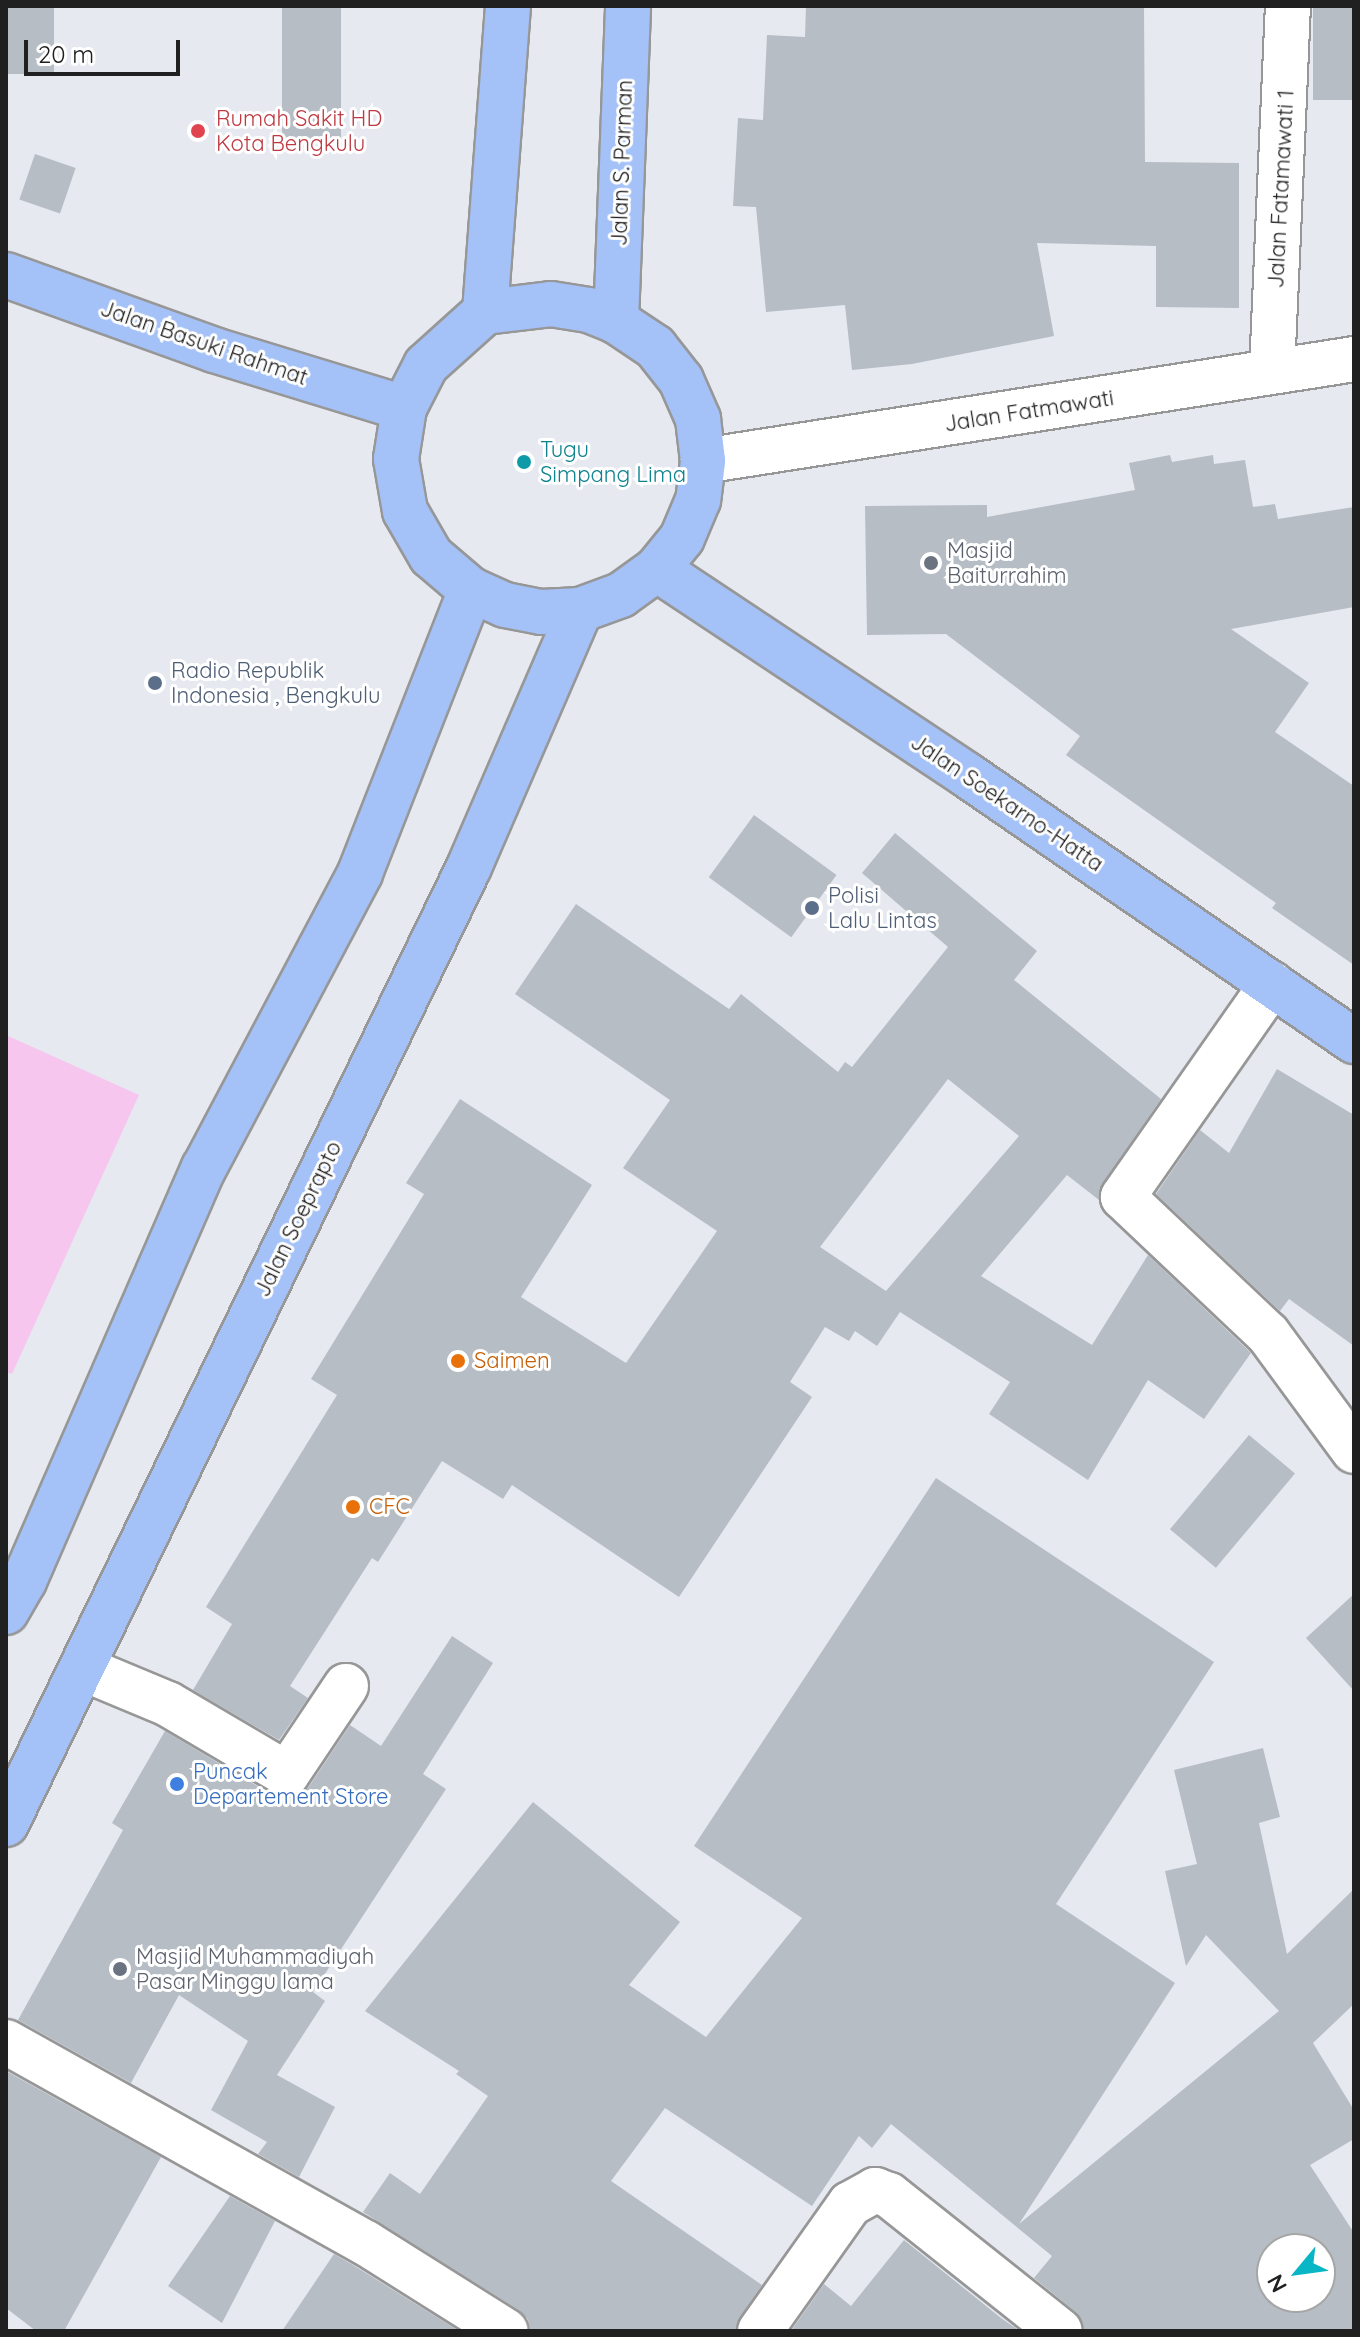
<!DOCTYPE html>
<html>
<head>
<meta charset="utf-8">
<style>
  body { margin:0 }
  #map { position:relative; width:1360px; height:2337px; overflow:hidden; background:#e6e9f0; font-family:Quicksand,sans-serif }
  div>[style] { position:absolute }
  .park>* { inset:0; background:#f7c6ef }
  .building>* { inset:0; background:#b6bdc4; transform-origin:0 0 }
  .roads { filter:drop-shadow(2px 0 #979797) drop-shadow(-2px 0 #979797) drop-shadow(0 2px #979797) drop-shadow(0 -2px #979797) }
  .minor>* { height:44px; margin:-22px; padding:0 22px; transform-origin:22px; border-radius:22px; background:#fff }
  .major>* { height:44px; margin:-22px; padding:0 22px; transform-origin:22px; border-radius:22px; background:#a4c1f8 }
  .dots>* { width:22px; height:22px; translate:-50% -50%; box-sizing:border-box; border:4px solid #fff; border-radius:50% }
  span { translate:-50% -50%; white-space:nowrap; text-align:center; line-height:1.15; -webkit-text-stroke:6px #fff; paint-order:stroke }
  .health-label { font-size:22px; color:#be3a42 }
  .left { translate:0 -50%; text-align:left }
  .street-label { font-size:22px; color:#202020 }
  .culture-label { font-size:22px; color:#0d838f }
  .worship-label { font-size:22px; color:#5b616d }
  .service-label { font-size:22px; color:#4e5e75 }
  .food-label { font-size:22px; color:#c56008 }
  .shop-label { font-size:22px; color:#366cbe }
  .frame { position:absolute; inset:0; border:8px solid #202020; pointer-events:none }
  .north { position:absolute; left:1256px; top:2233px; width:80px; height:80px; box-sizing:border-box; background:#fff; border:2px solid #a6a6a6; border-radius:50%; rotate:241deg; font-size:22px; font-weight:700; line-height:32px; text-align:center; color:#202020 }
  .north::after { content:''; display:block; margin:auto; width:28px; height:36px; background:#09b6c6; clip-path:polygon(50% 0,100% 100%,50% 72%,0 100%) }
  .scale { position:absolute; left:24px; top:40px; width:156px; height:36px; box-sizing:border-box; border:4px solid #202020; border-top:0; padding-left:10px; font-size:24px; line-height:28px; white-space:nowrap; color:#202020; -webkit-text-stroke:6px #fff; paint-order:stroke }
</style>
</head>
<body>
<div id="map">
  <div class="park">
    <i style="clip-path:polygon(6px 1035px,139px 1095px,12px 1374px,6px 1372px)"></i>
  </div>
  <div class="building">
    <i style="left:6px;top:6px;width:48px;height:68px"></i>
    <i style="left:282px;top:6px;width:59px;height:136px"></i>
    <i style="clip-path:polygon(806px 6px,1144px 6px,1145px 162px,1239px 163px,1239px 308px,1156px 307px,1156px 246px,1037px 243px,1054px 336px,912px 364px,852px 370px,845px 305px,766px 312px,756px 207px,733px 206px,738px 118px,763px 120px,767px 35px,805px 37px)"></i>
    <i style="left:1313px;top:6px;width:41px;height:94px"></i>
    <i style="left:35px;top:154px;width:43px;height:48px;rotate:19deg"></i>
    <i style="clip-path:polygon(1170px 455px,1172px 462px,1213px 455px,1214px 464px,1245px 460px,1253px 507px,1275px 504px,1278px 519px,1354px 507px,1354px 607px,1231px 629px,1309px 683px,1275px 732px,1354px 786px,1354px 965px,1272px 908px,1276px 903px,1066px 755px,1080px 736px,946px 634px,867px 635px,865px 506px,987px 505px,987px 517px,1135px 490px,1129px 463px)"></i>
    <i style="left:754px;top:815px;width:102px;height:77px;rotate:36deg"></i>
    <i style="clip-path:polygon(evenodd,895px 833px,1037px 951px,1014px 980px,1161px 1099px,1103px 1183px,1099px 1200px,1067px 1175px,981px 1276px,1092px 1345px,1148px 1255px,1251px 1353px,1204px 1419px,1148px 1380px,1088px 1480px,989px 1414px,1010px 1382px,900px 1312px,877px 1346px,855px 1331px,849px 1341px,825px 1327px,790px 1382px,812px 1397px,679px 1597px,512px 1485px,503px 1499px,442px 1461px,378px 1562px,372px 1558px,290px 1686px,308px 1698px,279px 1740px,193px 1690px,232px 1624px,206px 1607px,337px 1395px,311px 1379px,424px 1194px,406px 1183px,460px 1099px,592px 1185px,521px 1297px,626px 1363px,717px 1231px,623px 1168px,670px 1100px,515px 994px,576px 904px,729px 1009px,741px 994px,838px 1072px,845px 1062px,852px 1067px,948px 947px,862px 873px,895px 833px,948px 1079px,1019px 1136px,886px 1291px,820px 1247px,948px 1079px)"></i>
    <i style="clip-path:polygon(1277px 1069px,1354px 1115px,1354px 1346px,1289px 1299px,1280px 1311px,1156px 1194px,1200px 1130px,1229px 1153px)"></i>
    <i style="left:1249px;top:1435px;width:60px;height:123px;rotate:40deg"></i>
    <i style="clip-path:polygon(evenodd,936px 1478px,1214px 1662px,1056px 1904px,1175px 1983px,1019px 2224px,1279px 2011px,1206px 1935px,1186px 1966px,1165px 1871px,1197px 1864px,1174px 1770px,1263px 1748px,1280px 1817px,1259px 1823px,1287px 1954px,1354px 1889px,1354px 2004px,1313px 2043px,1354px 2110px,1354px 2139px,1310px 2165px,1354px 2233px,1354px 2331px,1084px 2331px,1076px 2312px,1034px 2278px,1052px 2256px,891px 2124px,872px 2148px,859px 2136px,812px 2206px,665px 2108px,611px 2181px,762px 2285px,740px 2317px,735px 2331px,531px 2331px,528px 2319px,519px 2310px,363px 2212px,390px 2173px,420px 2194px,488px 2096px,456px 2074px,459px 2071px,365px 2011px,533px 1802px,680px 1922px,629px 1985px,706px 2037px,802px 1918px,694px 1846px,936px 1478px,1272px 2249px,1320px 2249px,1320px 2297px,1272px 2297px,1272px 2249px)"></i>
    <i style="clip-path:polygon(1354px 1594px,1354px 1691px,1306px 1638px)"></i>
    <i style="clip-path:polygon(452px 1636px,493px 1663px,423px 1774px,446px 1789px,313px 1992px,325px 2001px,277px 2075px,335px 2107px,299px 2177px,258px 2154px,267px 2142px,211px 2110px,248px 2041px,179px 1995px,131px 2083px,18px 2020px,123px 1830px,112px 1823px,165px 1731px,274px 1796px,286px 1799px,298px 1796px,308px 1788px,350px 1725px,381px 1746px)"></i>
    <i style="clip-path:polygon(6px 2071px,161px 2157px,64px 2331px,36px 2331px,6px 2308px)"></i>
    <i style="clip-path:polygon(230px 2196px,275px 2221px,222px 2323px,168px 2286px)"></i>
    <i style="clip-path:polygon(904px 2240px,1001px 2318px,1020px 2331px,791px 2331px,824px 2284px,851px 2306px)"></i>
    <i style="clip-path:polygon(334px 2254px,353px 2265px,459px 2331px,282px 2331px)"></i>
  </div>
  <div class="roads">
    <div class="minor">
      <i style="left:1272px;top:371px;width:365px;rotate:-87.5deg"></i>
      <i style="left:703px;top:461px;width:659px;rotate:-8.9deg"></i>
      <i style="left:1272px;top:984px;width:260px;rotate:125deg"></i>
      <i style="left:1123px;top:1197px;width:199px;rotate:43.4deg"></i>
      <i style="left:1268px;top:1334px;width:145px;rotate:53.7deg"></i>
      <i style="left:84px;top:1669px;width:91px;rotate:22.6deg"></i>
      <i style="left:168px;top:1704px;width:138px;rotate:30.5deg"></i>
      <i style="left:287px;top:1774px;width:106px;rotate:-56.2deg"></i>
      <i style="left:6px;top:2042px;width:412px;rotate:29.2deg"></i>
      <i style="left:366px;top:2243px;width:165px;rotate:32.2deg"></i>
      <i style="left:760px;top:2331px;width:156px;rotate:-54.7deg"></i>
      <i style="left:850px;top:2204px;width:29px;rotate:-29deg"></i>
      <i style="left:875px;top:2190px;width:15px;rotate:20deg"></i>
      <i style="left:889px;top:2195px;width:218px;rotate:38.5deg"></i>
    </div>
    <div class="major">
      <i style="left:6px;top:275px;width:221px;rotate:19.8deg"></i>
      <i style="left:214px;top:350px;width:199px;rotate:17deg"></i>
      <i style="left:551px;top:304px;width:38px;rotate:9deg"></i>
      <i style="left:589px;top:310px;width:29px;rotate:22deg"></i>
      <i style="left:616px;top:321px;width:47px;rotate:33.7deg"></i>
      <i style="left:655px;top:347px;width:42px;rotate:51.8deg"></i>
      <i style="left:681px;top:380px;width:43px;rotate:66.4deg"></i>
      <i style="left:698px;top:419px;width:42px;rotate:83.2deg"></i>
      <i style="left:703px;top:461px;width:39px;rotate:97deg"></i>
      <i style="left:698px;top:500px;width:41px;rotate:112.8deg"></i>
      <i style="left:682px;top:538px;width:40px;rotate:129deg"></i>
      <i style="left:657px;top:569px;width:44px;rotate:144.2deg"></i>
      <i style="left:621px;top:595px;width:44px;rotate:159.9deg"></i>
      <i style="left:580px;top:610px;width:39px;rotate:177deg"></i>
      <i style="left:541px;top:612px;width:37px;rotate:-169deg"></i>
      <i style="left:505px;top:605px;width:37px;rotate:-156deg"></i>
      <i style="left:471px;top:590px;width:52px;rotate:-139.6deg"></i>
      <i style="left:431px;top:556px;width:52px;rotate:-120deg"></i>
      <i style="left:405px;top:511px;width:53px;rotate:-99.8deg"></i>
      <i style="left:396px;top:459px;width:52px;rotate:-81.1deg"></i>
      <i style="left:404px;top:408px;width:48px;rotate:-62.9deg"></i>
      <i style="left:426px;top:365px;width:79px;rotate:-41.9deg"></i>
      <i style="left:485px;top:312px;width:66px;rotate:-6.9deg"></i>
      <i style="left:485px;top:312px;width:307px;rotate:-85.7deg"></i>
      <i style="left:616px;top:321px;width:315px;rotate:-87.8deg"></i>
      <i style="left:657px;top:569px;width:372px;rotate:33.6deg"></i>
      <i style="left:967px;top:775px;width:470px;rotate:34.5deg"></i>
      <i style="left:6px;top:1612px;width:36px;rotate:-60deg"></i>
      <i style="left:24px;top:1581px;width:451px;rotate:-66.5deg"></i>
      <i style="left:204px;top:1168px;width:334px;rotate:-62.1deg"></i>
      <i style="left:360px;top:873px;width:304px;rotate:-68.6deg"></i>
      <i style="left:6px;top:1824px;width:1063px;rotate:-64.18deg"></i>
      <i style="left:469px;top:867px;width:280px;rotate:-66.6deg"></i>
    </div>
  </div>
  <div class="dots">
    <i style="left:198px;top:131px;background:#e0444e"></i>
    <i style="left:524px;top:462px;background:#0f9aa8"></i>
    <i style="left:931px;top:563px;background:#6b7280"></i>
    <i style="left:155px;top:683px;background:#5c6f8a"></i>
    <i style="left:812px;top:908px;background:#5c6f8a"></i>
    <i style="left:458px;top:1361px;background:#e8710a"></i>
    <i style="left:353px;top:1507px;background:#e8710a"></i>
    <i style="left:177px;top:1784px;background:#3f7fe0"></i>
    <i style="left:120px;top:1969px;background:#6b7280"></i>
  </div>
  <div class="health-label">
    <span class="left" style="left:216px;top:131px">Rumah Sakit HD<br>Kota Bengkulu</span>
  </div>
  <div class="street-label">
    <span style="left:622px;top:163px;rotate:-88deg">Jalan S. Parman</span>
    <span style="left:1281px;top:189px;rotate:-87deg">Jalan Fatamawati 1</span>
    <span style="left:204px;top:343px;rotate:19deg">Jalan Basuki Rahmat</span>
    <span style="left:1029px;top:411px;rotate:-9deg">Jalan Fatmawati</span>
    <span style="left:1007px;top:803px;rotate:34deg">Jalan Soekarno-Hatta</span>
    <span style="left:298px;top:1219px;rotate:-64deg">Jalan Soeprapto</span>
  </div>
  <div class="culture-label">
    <span class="left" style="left:540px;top:462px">Tugu<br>Simpang Lima</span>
  </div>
  <div class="worship-label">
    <span class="left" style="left:947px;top:563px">Masjid<br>Baiturrahim</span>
    <span class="left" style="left:136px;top:1969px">Masjid Muhammadiyah<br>Pasar Minggu lama</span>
  </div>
  <div class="service-label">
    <span class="left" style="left:171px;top:683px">Radio Republik<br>Indonesia , Bengkulu</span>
    <span class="left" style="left:828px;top:908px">Polisi<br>Lalu Lintas</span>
  </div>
  <div class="food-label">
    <span class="left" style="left:474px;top:1361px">Saimen</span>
    <span class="left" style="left:369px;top:1507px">CFC</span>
  </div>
  <div class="shop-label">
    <span class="left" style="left:193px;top:1784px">Puncak<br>Departement Store</span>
  </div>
  <div class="frame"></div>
  <div class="north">N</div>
  <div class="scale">20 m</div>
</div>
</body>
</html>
